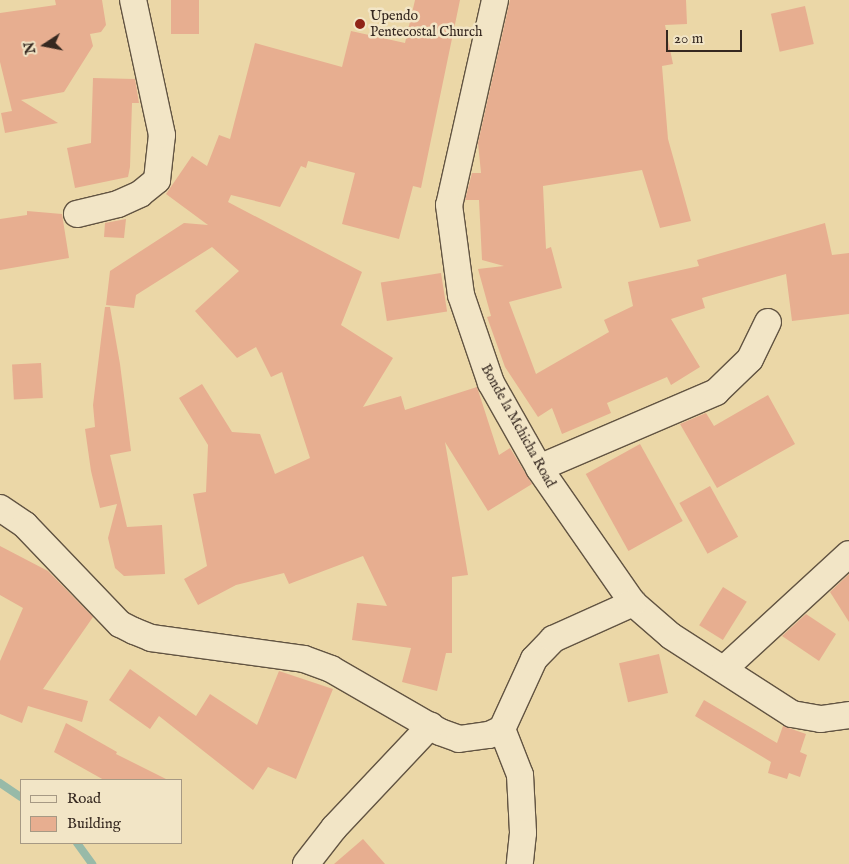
<!DOCTYPE html>
<html>
<head>
<meta charset="utf-8">
<style>
  body { margin:0 }
  #map { position:relative; width:849px; height:864px; overflow:hidden; background:#ebd7a7; font-family:"IM FELL English",serif }
  div>[style] { position:absolute }
  .stream>* { height:8px; margin:-4px; padding:0 4px; transform-origin:4px; border-radius:4px; background:#98baa8 }
  .building>* { inset:0; background:#e7ae90; transform-origin:0 0 }
  .roads { filter:drop-shadow(1px 0 #625442) drop-shadow(-1px 0 #625442) drop-shadow(0 1px #625442) drop-shadow(0 -1px #625442) }
  .minor>* { height:26px; margin:-13px; padding:0 13px; transform-origin:13px; border-radius:13px; background:#f2e5c6 }
  .dots>* { width:14px; height:14px; translate:-50% -50%; box-sizing:border-box; border:2px solid #f2e5c6; border-radius:50% }
  span { translate:-50% -50%; white-space:nowrap; text-align:center; line-height:1.15; -webkit-text-stroke:5px #f2e5c6; paint-order:stroke }
  .poi-label { font-size:14px; color:#352820 }
  .left { translate:0 -50%; text-align:left }
  .street-label { font-size:14px; color:#352820 }
  .legend { position:absolute; left:20px; top:779px; width:162px; height:65px; box-sizing:border-box; background:#f2e5c6; border:1px solid #a69984; margin:0; padding:6px 9px; list-style:none; font-size:15px; color:#352820 }
  .legend li { display:flex; align-items:center; gap:10px; height:25px }
  .legend b { width:25px; border:1px solid #a69984 }
  .north { position:absolute; left:20px; top:20px; width:50px; height:50px; -webkit-text-stroke:4px #f2e5c6; paint-order:stroke; rotate:259deg; font-size:14px; font-weight:700; line-height:20px; text-align:center; color:#352820 }
  .north::after { content:''; display:block; margin:auto; width:18px; height:22px; background:#352820; clip-path:polygon(50% 0,100% 100%,50% 72%,0 100%) }
  .scale { position:absolute; left:666px; top:30px; width:76px; height:22px; box-sizing:border-box; border:2px solid #352820; border-top:0; padding-left:6px; font-size:15px; line-height:18px; white-space:nowrap; color:#352820; -webkit-text-stroke:4px #f2e5c6; paint-order:stroke }
</style>
</head>
<body>
<div id="map">
  <div class="stream">
    <i style="left:0;top:783px;width:25px;rotate:34deg"></i>
    <i style="left:77px;top:843px;width:26px;rotate:54deg"></i>
  </div>
  <div class="building">
    <i style="clip-path:polygon(55px 0,102px 0,106px 25px,101px 32px,90px 34px,93px 46px,64px 92px,21px 100px,58px 123px,5px 133px,1px 113px,12px 111px,0 62px,0 13px,56px 5px)"></i>
    <i style="left:171px;top:0;width:28px;height:34px"></i>
    <i style="clip-path:polygon(415px 0,460px 0,421px 188px,413px 186px,399px 239px,342px 224px,355px 173px,308px 161px,306px 168px,301px 166px,280px 207px,231px 195px,228px 202px,362px 272px,341px 325px,393px 358px,363px 407px,401px 396px,405px 410px,477px 387px,499px 455px,510px 448px,532px 484px,488px 511px,445px 442px,468px 575px,452px 577px,452px 653px,446px 653px,437px 691px,402px 682px,411px 648px,352px 640px,357px 603px,387px 606px,363px 556px,289px 584px,284px 573px,236px 585px,198px 605px,184px 579px,207px 566px,193px 494px,206px 492px,208px 445px,179px 398px,202px 384px,232px 432px,260px 434px,275px 474px,310px 458px,282px 372px,271px 377px,256px 347px,237px 358px,195px 311px,239px 271px,212px 247px,136px 295px,134px 308px,106px 305px,110px 271px,184px 223px,208px 225px,166px 194px,192px 156px,207px 166px,219px 135px,230px 139px,255px 43px,342px 67px,351px 31px,405px 43px)"></i>
    <i style="clip-path:polygon(510px 0,686px 0,687px 24px,665px 25px,673px 64px,662px 66px,668px 139px,691px 221px,660px 228px,642px 170px,543px 186px,546px 249px,551px 247px,562px 288px,509px 302px,536px 374px,609px 332px,604px 320px,633px 306px,628px 282px,699px 266px,697px 260px,825px 223px,832px 255px,849px 253px,849px 314px,792px 321px,786px 274px,702px 298px,705px 308px,671px 319px,700px 367px,671px 385px,667px 377px,607px 403px,611px 413px,562px 434px,552px 408px,538px 417px,505px 367px,487px 317px,491px 316px,478px 269px,504px 266px,482px 260px,479px 200px,465px 200px,472px 173px,481px 173px,478px 143px)"></i>
    <i style="left:805px;top:6px;width:39px;height:35px;rotate:77deg"></i>
    <i style="clip-path:polygon(93px 78px,135px 79px,139px 103px,132px 103px,130px 167px,128px 177px,75px 188px,67px 148px,91px 143px)"></i>
    <i style="clip-path:polygon(27px 211px,62px 214px,69px 258px,0 270px,0 219px,27px 215px)"></i>
    <i style="clip-path:polygon(126px 219px,124px 238px,104px 237px,105px 223px)"></i>
    <i style="left:441px;top:273px;width:39px;height:61px;rotate:81deg"></i>
    <i style="clip-path:polygon(105px 307px,110px 307px,120px 364px,131px 451px,110px 455px,127px 527px,162px 525px,165px 574px,124px 576px,115px 568px,108px 538px,117px 504px,100px 508px,91px 471px,85px 429px,95px 427px,93px 405px)"></i>
    <i style="left:41px;top:363px;width:35px;height:29px;rotate:87deg"></i>
    <i style="clip-path:polygon(768px 395px,795px 444px,717px 488px,680px 424px,706px 413px,714px 426px)"></i>
    <i style="left:640px;top:444px;width:88px;height:62px;rotate:61deg"></i>
    <i style="left:710px;top:486px;width:58px;height:35px;rotate:61deg"></i>
    <i style="clip-path:polygon(0 546px,48px 571px,93px 617px,43px 689px,88px 701px,82px 722px,28px 706px,22px 723px,0 714px,0 661px,23px 608px,0 595px)"></i>
    <i style="clip-path:polygon(849px 574px,849px 622px,830px 592px)"></i>
    <i style="left:723px;top:587px;width:28px;height:45px;rotate:32deg"></i>
    <i style="clip-path:polygon(806px 614px,836px 634px,819px 661px,782px 636px)"></i>
    <i style="left:659px;top:654px;width:40px;height:41px;rotate:77deg"></i>
    <i style="clip-path:polygon(130px 669px,196px 716px,210px 694px,257px 725px,279px 671px,333px 689px,296px 779px,268px 767px,253px 790px,159px 716px,150px 729px,109px 700px)"></i>
    <i style="clip-path:polygon(704px 700px,777px 743px,783px 726px,806px 734px,800px 752px,807px 755px,800px 777px,789px 773px,787px 779px,768px 773px,771px 762px,695px 716px)"></i>
    <i style="clip-path:polygon(66px 723px,117px 752px,116px 754px,168px 780px,104px 780px,54px 752px)"></i>
    <i style="clip-path:polygon(363px 839px,385px 864px,334px 864px)"></i>
  </div>
  <div class="roads">
    <div class="minor">
      <i style="left:495px;top:0;width:210px;rotate:102.6deg"></i>
      <i style="left:449px;top:205px;width:91px;rotate:82.4deg"></i>
      <i style="left:461px;top:295px;width:93px;rotate:71.2deg"></i>
      <i style="left:491px;top:383px;width:98px;rotate:60.5deg"></i>
      <i style="left:539px;top:468px;width:165px;rotate:55.2deg"></i>
      <i style="left:633px;top:603px;width:50px;rotate:41deg"></i>
      <i style="left:671px;top:636px;width:144px;rotate:32.8deg"></i>
      <i style="left:792px;top:714px;width:29px;rotate:10deg"></i>
      <i style="left:821px;top:719px;width:28px;rotate:-8deg"></i>
      <i style="left:77px;top:214px;width:42px;rotate:-13.7deg"></i>
      <i style="left:118px;top:204px;width:24px;rotate:-24deg"></i>
      <i style="left:140px;top:194px;width:22px;rotate:-39deg"></i>
      <i style="left:157px;top:180px;width:45px;rotate:-83.7deg"></i>
      <i style="left:162px;top:135px;width:138px;rotate:-102.1deg"></i>
      <i style="left:539px;top:468px;width:193px;rotate:-23.2deg"></i>
      <i style="left:716px;top:392px;width:47px;rotate:-44.1deg"></i>
      <i style="left:750px;top:359px;width:41px;rotate:-64.1deg"></i>
      <i style="left:0;top:508px;width:30px;rotate:34deg"></i>
      <i style="left:25px;top:525px;width:137px;rotate:46.2deg"></i>
      <i style="left:120px;top:624px;width:16px;rotate:27deg"></i>
      <i style="left:134px;top:631px;width:18px;rotate:22deg"></i>
      <i style="left:151px;top:638px;width:154px;rotate:7.8deg"></i>
      <i style="left:304px;top:659px;width:29px;rotate:20deg"></i>
      <i style="left:331px;top:669px;width:126px;rotate:30deg"></i>
      <i style="left:440px;top:732px;width:20px;rotate:20deg"></i>
      <i style="left:459px;top:739px;width:30px;rotate:-8deg"></i>
      <i style="left:489px;top:735px;width:14px;rotate:-25deg"></i>
      <i style="left:502px;top:729px;width:77px;rotate:-65.4deg"></i>
      <i style="left:534px;top:659px;width:28px;rotate:-46deg"></i>
      <i style="left:553px;top:639px;width:88px;rotate:-24.2deg"></i>
      <i style="left:725px;top:668px;width:168px;rotate:-42.6deg"></i>
      <i style="left:502px;top:729px;width:49px;rotate:68.6deg"></i>
      <i style="left:520px;top:775px;width:58px;rotate:87deg"></i>
      <i style="left:523px;top:833px;width:31px;rotate:96deg"></i>
      <i style="left:306px;top:864px;width:46px;rotate:-52.1deg"></i>
      <i style="left:334px;top:828px;width:141px;rotate:-46.7deg"></i>
    </div>
  </div>
  <div class="dots">
    <i style="left:360px;top:24px;background:#8f2418"></i>
  </div>
  <div class="poi-label">
    <span class="left" style="left:370px;top:24px">Upendo<br>Pentecostal Church</span>
  </div>
  <div class="street-label">
    <span style="left:518px;top:426px;rotate:61deg">Bonde la Mchicha Road</span>
  </div>
  <ul class="legend">
  <li><b style="height:6px;background:#f2e5c6"></b>Road</li>
  <li><b style="height:14px;background:#e7ae90"></b>Building</li>
  </ul>
  <div class="north">N</div>
  <div class="scale">20 m</div>
</div>
</body>
</html>
